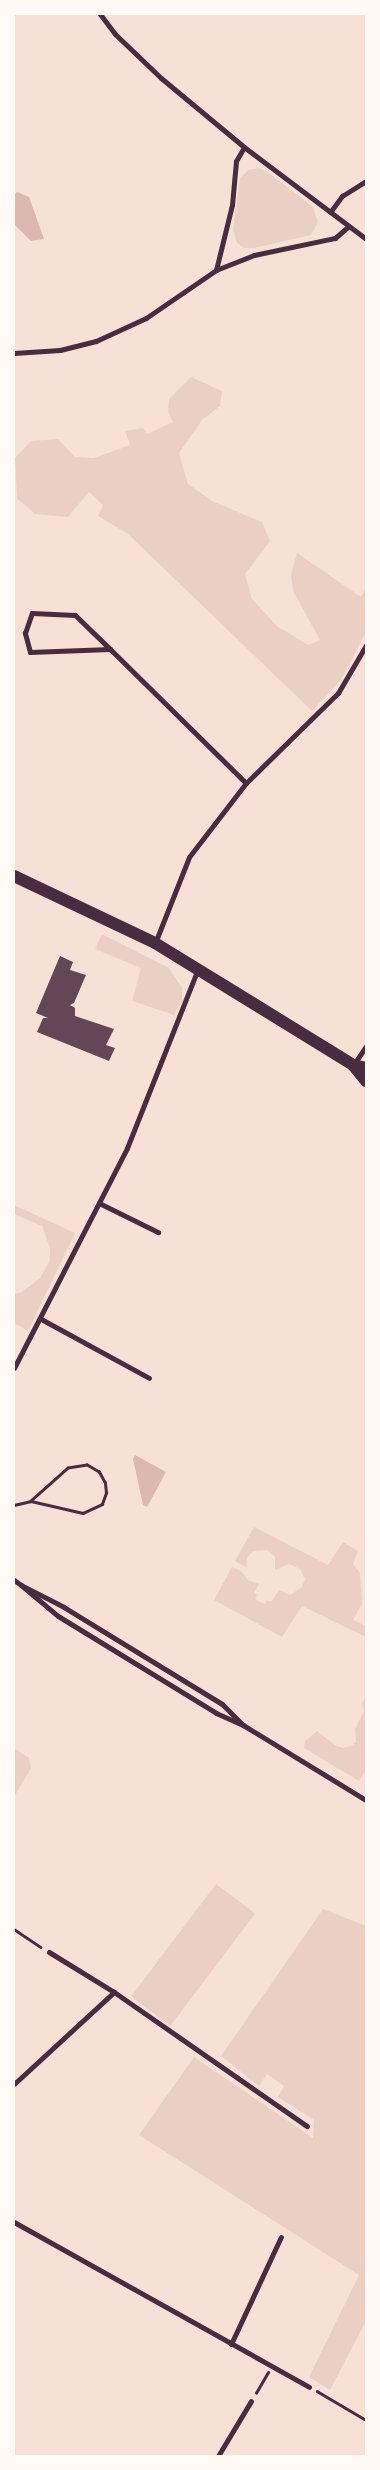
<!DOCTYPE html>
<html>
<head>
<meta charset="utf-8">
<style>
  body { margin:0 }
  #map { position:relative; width:380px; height:2470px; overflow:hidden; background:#f7e1d7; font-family:"Source Sans 3",sans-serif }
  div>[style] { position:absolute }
  .green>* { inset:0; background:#ebcfc5; transform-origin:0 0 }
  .water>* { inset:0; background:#dcb8b0 }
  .building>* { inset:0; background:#644757 }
  .path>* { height:2.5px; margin:-1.25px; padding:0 1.25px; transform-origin:1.25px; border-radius:1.25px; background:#4a2c40 }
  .minor>* { height:5px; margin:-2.5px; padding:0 2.5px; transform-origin:2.5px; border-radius:2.5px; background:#4a2c40 }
  .primary>* { height:12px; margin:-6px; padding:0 6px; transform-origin:6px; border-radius:6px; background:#4a2c40 }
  span { translate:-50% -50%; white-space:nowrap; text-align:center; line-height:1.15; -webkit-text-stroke:4px #fffaf5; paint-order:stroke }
  .frame { position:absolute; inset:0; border:15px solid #fffaf5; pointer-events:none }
</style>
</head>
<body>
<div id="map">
  <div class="green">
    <i style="clip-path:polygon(258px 168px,268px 172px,313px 207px,318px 222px,311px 235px,254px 248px,244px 248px,237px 243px,233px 230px,240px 179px,248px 170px)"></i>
    <i style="clip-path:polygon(191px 377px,222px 391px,220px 406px,202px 420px,179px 453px,188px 484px,212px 501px,262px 522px,270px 541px,245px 574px,252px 599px,277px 626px,308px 645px,320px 640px,293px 591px,291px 575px,297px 553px,361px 597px,366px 588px,366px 632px,341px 680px,312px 711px,128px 534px,98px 516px,103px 505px,89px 492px,68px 517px,35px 514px,17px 498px,15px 458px,31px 441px,58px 439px,75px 457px,94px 458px,130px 445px,125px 431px,143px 428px,147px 434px,173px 422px,168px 411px,169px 399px)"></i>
    <i style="clip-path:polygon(102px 934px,169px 968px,182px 988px,182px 1001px,174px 1015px,132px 1001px,141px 968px,95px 949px)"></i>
    <i style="clip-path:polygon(14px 1205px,75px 1233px,28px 1331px,14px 1323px,14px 1294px,22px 1292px,40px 1278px,50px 1260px,50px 1248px,42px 1226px,14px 1214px)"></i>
    <i style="clip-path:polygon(254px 1527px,328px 1565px,343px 1542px,358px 1551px,353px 1564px,360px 1573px,362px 1604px,353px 1620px,366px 1626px,366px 1637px,302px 1606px,282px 1637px,214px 1600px,232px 1567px,241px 1571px,248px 1580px,259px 1584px,254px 1593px,257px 1595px,255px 1599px,265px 1604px,267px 1600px,271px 1602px,279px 1590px,290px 1595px,302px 1587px,305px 1579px,300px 1569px,289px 1564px,275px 1570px,275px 1557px,267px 1550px,253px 1551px,247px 1558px,246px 1567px,235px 1561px)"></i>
    <i style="clip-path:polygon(366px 1695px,366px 1770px,359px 1781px,304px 1748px,305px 1741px,317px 1731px,335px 1745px,343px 1748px,351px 1746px,356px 1742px,355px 1729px,364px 1711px,362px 1704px)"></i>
    <i style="clip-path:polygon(14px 1748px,29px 1758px,31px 1768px,14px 1797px)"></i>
    <i style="left:216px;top:1884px;width:49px;height:141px;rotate:37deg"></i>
    <i style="clip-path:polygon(323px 1909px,366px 1926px,366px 2321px,330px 2390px,309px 2377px,359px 2275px,139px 2135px,194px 2057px,313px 2138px,314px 2120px,278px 2097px,284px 2086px,267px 2074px,259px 2086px,221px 2056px)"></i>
  </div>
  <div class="water">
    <i style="clip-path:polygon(17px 192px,29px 197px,44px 239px,31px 241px,14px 224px,14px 195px)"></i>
    <i style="clip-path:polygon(135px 1455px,166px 1472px,147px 1507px,143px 1505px,133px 1459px)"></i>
  </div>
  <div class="building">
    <i style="clip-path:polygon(60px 956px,73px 962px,70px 970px,86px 975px,74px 1003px,70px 1005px,75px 1008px,75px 1016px,114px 1029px,106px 1045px,115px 1048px,109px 1061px,37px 1032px,43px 1018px,48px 1018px,36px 1013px)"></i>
  </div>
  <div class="path">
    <i style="left:14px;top:1505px;width:17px;rotate:-13deg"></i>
    <i style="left:31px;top:1501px;width:53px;rotate:13deg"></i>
    <i style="left:83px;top:1513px;width:21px;rotate:-25deg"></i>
    <i style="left:102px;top:1504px;width:12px;rotate:-70deg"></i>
    <i style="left:106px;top:1493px;width:10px;rotate:-96deg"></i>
    <i style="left:105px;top:1483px;width:13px;rotate:-119deg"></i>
    <i style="left:99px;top:1472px;width:14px;rotate:-150deg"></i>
    <i style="left:87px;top:1465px;width:19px;rotate:171deg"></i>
    <i style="left:68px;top:1468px;width:50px;rotate:138.3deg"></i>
    <i style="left:14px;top:1929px;width:32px;rotate:34deg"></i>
    <i style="left:317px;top:2391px;width:57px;rotate:30.6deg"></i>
    <i style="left:256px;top:2393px;width:24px;rotate:-60deg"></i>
  </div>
  <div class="minor">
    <i style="left:100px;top:14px;width:25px;rotate:53deg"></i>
    <i style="left:115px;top:34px;width:64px;rotate:43.7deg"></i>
    <i style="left:161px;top:78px;width:108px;rotate:39.7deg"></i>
    <i style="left:244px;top:147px;width:153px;rotate:37deg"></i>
    <i style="left:331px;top:211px;width:19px;rotate:-54deg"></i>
    <i style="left:342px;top:196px;width:28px;rotate:-32deg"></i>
    <i style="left:216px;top:270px;width:67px;rotate:-76.2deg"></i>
    <i style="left:232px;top:205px;width:44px;rotate:-84.8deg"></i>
    <i style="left:236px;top:161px;width:16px;rotate:-60deg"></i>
    <i style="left:14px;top:353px;width:46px;rotate:-3.7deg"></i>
    <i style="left:60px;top:350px;width:37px;rotate:-14deg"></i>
    <i style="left:96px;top:341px;width:55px;rotate:-24.7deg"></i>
    <i style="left:146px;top:318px;width:85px;rotate:-34.4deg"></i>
    <i style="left:216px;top:270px;width:41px;rotate:-21.5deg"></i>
    <i style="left:254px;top:255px;width:83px;rotate:-11.9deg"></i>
    <i style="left:335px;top:238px;width:18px;rotate:-41deg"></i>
    <i style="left:110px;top:649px;width:80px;rotate:177.9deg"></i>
    <i style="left:30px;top:652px;width:20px;rotate:-105deg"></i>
    <i style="left:25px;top:633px;width:21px;rotate:-71deg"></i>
    <i style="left:32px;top:613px;width:43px;rotate:2.7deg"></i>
    <i style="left:75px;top:615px;width:49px;rotate:44.2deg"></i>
    <i style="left:110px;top:649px;width:191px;rotate:44.6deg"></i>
    <i style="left:155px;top:943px;width:92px;rotate:-68.4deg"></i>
    <i style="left:189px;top:857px;width:93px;rotate:-52.4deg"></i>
    <i style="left:246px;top:783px;width:129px;rotate:-44.4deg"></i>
    <i style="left:338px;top:693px;width:56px;rotate:-59.7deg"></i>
    <i style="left:354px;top:1064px;width:22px;rotate:-56deg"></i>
    <i style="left:99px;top:1203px;width:66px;rotate:26.2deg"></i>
    <i style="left:41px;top:1319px;width:123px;rotate:28.6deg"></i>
    <i style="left:14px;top:1368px;width:247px;rotate:-62.8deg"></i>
    <i style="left:127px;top:1148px;width:190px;rotate:-68.4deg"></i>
    <i style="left:14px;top:1580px;width:9px;rotate:36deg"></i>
    <i style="left:243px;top:1725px;width:30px;rotate:-135deg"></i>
    <i style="left:222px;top:1704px;width:185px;rotate:-148.5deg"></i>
    <i style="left:64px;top:1607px;width:48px;rotate:-152.9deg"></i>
    <i style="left:21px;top:1585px;width:48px;rotate:40deg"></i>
    <i style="left:58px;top:1616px;width:185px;rotate:31.5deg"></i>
    <i style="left:216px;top:1713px;width:30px;rotate:24deg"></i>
    <i style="left:243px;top:1725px;width:144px;rotate:31.4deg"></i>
    <i style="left:49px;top:1952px;width:76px;rotate:31.6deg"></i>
    <i style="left:114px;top:1992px;width:235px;rotate:34.8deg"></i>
    <i style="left:14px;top:2084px;width:136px;rotate:-42.6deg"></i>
    <i style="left:14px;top:2222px;width:338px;rotate:29.2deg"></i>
    <i style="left:231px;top:2344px;width:118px;rotate:-65deg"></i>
    <i style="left:218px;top:2456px;width:64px;rotate:-59deg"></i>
  </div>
  <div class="primary">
    <i style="left:14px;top:876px;width:156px;rotate:25.4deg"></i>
    <i style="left:155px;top:943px;width:233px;rotate:31.6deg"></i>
    <i style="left:353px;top:1065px;width:13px;rotate:13deg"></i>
    <i style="left:353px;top:1065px;width:21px;rotate:51deg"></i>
  </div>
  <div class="frame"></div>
</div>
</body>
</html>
